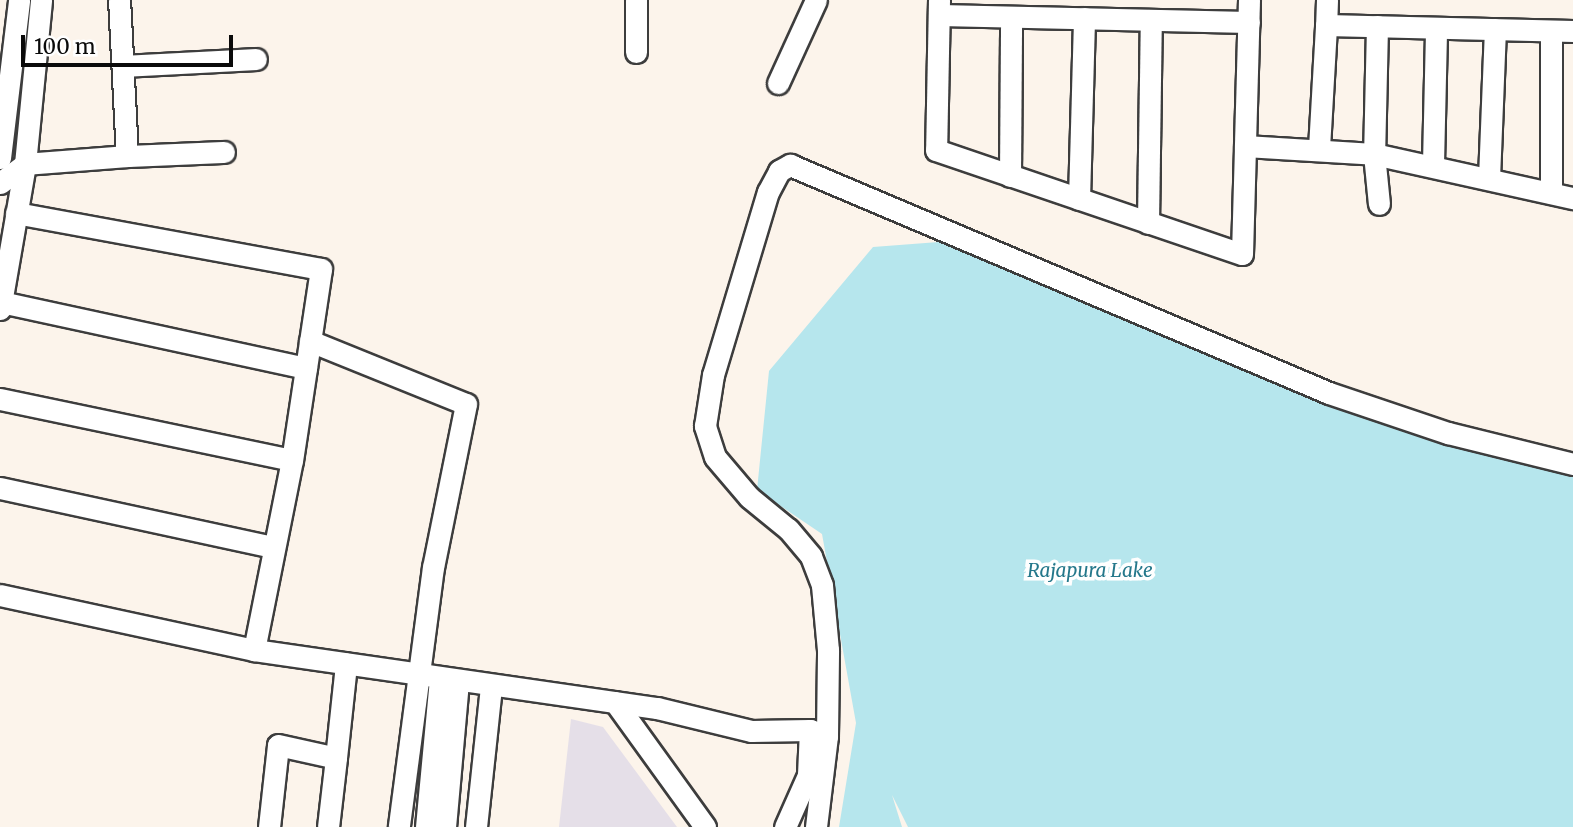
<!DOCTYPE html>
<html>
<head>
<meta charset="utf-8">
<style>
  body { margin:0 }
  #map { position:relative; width:1573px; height:827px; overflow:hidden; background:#fcf4eb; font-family:Merriweather,serif }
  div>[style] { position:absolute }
  .industrial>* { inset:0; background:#e5dfe8 }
  .water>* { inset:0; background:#b6e6ed }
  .roads { filter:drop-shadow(2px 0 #3d3d3d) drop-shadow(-2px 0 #3d3d3d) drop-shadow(0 2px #3d3d3d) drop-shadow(0 -2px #3d3d3d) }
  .minor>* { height:21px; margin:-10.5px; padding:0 10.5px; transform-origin:10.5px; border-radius:10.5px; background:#fff }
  span { translate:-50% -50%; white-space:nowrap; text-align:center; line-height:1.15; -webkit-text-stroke:7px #fff; paint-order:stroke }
  .water-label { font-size:19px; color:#25788b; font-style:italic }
  .scale { position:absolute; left:21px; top:35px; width:212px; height:32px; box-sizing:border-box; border:4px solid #0a0a0a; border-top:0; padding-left:9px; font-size:21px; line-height:24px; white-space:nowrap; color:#0a0a0a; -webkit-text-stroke:5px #fff; paint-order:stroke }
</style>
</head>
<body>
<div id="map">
  <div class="industrial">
    <i style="clip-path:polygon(571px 719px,603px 727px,677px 827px,559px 827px)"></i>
  </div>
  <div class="water">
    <i style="clip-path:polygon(978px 239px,1161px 324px,1573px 474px,1573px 827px,908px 827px,892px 795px,902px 827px,839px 827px,856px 723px,822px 534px,757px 490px,769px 371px,873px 247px)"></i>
  </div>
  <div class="roads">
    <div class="minor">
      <i style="left:636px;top:0;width:52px;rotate:90deg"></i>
      <i style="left:939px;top:0;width:150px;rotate:91.1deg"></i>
      <i style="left:936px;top:150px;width:323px;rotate:18.8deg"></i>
      <i style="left:1242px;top:254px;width:108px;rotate:-88.4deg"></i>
      <i style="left:1249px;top:0;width:146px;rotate:91.6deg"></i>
      <i style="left:1245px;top:146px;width:129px;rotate:3.5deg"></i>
      <i style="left:1374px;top:154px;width:204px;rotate:12.5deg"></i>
      <i style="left:1327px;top:0;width:25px;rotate:92deg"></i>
      <i style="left:1326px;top:25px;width:247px;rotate:1.4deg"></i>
      <i style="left:939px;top:15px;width:310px;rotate:1.3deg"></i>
      <i style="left:1377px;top:26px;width:128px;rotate:91.3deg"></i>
      <i style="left:1374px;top:154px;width:50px;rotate:84.3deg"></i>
      <i style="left:123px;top:66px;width:133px;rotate:-3deg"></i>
      <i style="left:778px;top:83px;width:91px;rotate:-65.4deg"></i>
      <i style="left:1319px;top:148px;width:123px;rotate:-86.7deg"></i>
      <i style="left:127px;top:156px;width:97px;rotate:-2.4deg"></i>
      <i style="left:0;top:158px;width:159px;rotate:-83.1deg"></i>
      <i style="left:1433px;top:164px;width:136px;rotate:-88.7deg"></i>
      <i style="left:1010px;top:176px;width:159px;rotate:-89.6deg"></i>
      <i style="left:1489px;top:178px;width:149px;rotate:-87.7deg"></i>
      <i style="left:0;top:183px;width:31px;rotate:-37deg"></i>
      <i style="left:25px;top:164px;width:102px;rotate:-4.5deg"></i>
      <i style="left:127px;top:156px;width:156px;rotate:-92.9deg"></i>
      <i style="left:1551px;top:193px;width:162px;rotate:-90deg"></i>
      <i style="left:1079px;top:199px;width:181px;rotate:-88.4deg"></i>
      <i style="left:16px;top:213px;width:310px;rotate:10.4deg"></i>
      <i style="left:321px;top:269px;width:193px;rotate:98.6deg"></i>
      <i style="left:292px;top:460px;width:194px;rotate:101.3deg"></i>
      <i style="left:1148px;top:223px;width:203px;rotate:-89.2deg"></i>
      <i style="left:1px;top:302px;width:312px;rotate:12.2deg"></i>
      <i style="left:0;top:309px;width:147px;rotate:-80.2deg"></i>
      <i style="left:25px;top:164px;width:165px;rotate:-84.4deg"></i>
      <i style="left:310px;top:341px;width:168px;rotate:22deg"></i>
      <i style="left:466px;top:404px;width:166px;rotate:101.4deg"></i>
      <i style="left:433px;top:567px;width:262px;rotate:97.5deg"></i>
      <i style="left:0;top:399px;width:298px;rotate:11.8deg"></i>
      <i style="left:0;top:488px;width:279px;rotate:12.2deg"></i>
      <i style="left:0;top:595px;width:260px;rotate:12.2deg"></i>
      <i style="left:254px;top:650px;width:407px;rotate:8.2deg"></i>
      <i style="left:657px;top:708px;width:97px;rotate:13.7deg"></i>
      <i style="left:751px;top:731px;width:59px;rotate:-1deg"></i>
      <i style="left:810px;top:730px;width:18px;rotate:19deg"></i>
      <i style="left:827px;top:736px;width:92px;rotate:96.9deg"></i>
      <i style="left:615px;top:702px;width:154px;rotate:54.2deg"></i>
      <i style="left:827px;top:736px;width:86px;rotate:-89.3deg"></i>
      <i style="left:828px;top:650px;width:65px;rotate:-95.3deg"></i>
      <i style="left:822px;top:585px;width:31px;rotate:-111deg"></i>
      <i style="left:811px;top:556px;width:35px;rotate:-130deg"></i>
      <i style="left:788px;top:529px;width:50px;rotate:-140.6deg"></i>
      <i style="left:749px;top:497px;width:52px;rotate:-130.4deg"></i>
      <i style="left:715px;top:457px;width:33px;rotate:-108deg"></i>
      <i style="left:705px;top:426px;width:52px;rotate:-81.1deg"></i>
      <i style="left:713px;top:375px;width:191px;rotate:-73.3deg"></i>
      <i style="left:768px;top:192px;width:24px;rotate:-62deg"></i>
      <i style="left:779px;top:171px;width:13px;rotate:-29deg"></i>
      <i style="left:790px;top:165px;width:585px;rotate:22.93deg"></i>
      <i style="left:1329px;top:393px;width:126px;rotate:18.6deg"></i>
      <i style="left:1448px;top:433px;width:129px;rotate:13.9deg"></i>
      <i style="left:336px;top:758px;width:95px;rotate:-83.9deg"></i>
      <i style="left:269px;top:827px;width:82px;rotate:-83.7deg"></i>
      <i style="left:278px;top:745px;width:59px;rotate:12.6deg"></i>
      <i style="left:336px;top:758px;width:69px;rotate:96.6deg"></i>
      <i style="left:426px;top:827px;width:148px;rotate:-84.6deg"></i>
      <i style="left:445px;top:827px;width:146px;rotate:-84.9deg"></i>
      <i style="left:476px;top:827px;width:142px;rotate:-83.9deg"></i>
      <i style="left:785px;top:827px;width:57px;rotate:-66.1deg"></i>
      <i style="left:808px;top:775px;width:45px;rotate:-87.5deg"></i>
    </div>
  </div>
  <div class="water-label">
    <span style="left:1090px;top:571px">Rajapura Lake</span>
  </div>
  <div class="scale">100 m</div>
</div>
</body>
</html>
